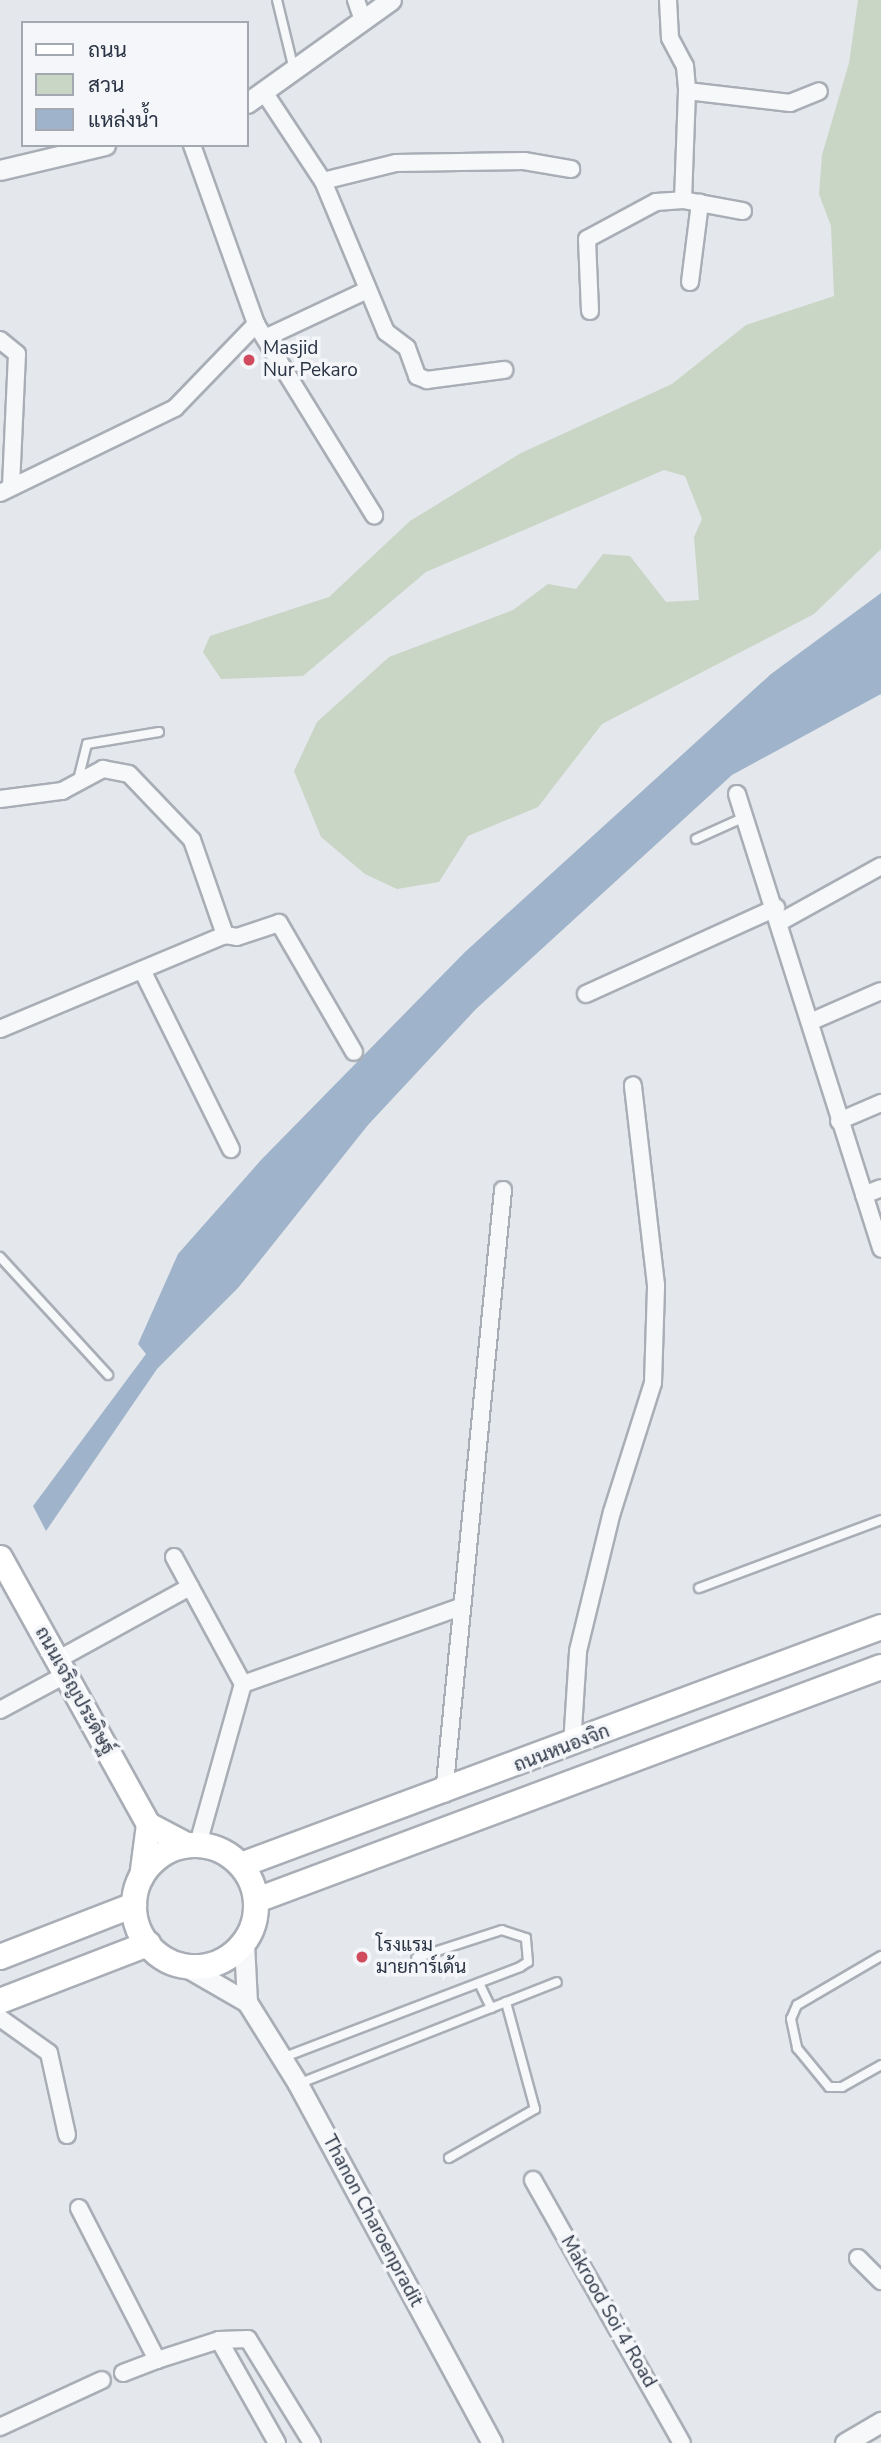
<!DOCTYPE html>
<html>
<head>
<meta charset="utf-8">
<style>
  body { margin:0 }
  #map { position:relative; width:881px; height:2443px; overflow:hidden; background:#e4e7eb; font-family:"Nunito Sans",Sarabun,sans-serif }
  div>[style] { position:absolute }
  .green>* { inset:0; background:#c9d5c5 }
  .water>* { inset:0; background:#9fb4cb }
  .roads { filter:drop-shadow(2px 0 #a9aeb6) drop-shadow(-2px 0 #a9aeb6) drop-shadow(0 2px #a9aeb6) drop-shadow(0 -2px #a9aeb6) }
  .service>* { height:8px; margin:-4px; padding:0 4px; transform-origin:4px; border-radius:4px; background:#f7f8fa }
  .minor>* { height:16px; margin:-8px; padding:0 8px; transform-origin:8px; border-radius:8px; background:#f7f8fa }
  .tertiary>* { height:19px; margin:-9.5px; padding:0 9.5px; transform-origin:9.5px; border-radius:9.5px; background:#f7f8fa }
  .secondary>* { height:23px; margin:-11.5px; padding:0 11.5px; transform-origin:11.5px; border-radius:11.5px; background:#fff }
  .primary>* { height:24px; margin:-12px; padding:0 12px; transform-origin:12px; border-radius:12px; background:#fff }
  .primary>.ring { margin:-12px; padding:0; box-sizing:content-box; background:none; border:24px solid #fff; border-radius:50% }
  .dots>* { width:19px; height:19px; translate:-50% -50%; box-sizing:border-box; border:4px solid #f4f6f9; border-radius:50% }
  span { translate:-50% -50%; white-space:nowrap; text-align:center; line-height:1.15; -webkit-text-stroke:7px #f4f6f9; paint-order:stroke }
  .poi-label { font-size:19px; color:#2b3444 }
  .left { translate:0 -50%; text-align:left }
  .street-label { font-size:19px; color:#2b3444 }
  .legend { position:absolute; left:21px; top:21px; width:228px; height:126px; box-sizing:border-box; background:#f4f6f9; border:2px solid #a4a8b1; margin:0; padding:9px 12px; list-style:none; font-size:21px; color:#2b3444 }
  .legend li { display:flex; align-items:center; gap:14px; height:35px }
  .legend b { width:35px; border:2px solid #a4a8b1 }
</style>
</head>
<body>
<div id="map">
  <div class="green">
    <i style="clip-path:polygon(858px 0,881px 0,881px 549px,814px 614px,602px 724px,538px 807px,468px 836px,439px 882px,397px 889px,365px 874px,321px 837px,294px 771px,317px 722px,389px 657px,513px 610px,548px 584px,576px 589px,603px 554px,630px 556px,666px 602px,699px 600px,694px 537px,702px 519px,685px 476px,664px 470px,426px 572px,303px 676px,221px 679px,203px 652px,210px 636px,329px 597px,410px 521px,521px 453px,672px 384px,746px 325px,834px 296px,831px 226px,819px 194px,822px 155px,849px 63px)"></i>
  </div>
  <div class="water">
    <i style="clip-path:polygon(881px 593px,881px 694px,732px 775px,476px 1009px,368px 1125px,238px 1288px,157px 1369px,46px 1531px,33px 1506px,146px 1354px,138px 1344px,178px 1254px,261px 1160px,465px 952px,771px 674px)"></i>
  </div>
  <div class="roads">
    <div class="service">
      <i style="left:277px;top:0;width:72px;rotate:76.3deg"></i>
      <i style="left:78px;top:780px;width:37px;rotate:-76deg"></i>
      <i style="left:87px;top:744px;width:73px;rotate:-9.5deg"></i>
      <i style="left:696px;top:839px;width:54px;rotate:-24.2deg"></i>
      <i style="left:0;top:1257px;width:160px;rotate:47.5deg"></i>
      <i style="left:699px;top:1588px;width:194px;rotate:-20.5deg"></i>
      <i style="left:881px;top:1956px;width:97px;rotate:149.7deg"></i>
      <i style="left:797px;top:2005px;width:15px;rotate:113deg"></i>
      <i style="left:791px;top:2019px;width:30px;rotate:78deg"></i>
      <i style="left:797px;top:2048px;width:50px;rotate:50.6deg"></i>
      <i style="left:829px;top:2087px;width:13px"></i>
      <i style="left:842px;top:2087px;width:45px;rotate:-29.4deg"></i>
      <i style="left:479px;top:1983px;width:28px;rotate:64deg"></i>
      <i style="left:282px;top:2058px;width:255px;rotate:-20.9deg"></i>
      <i style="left:520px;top:1967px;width:9px;rotate:-32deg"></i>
      <i style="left:528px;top:1962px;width:24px;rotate:-95deg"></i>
      <i style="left:526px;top:1938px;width:25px;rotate:-162deg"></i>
      <i style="left:502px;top:1930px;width:90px;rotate:162deg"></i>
      <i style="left:298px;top:2084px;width:278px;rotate:-21.5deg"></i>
      <i style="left:449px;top:2158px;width:99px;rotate:-29.7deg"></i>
      <i style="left:535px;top:2109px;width:111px;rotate:-105.2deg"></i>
    </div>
    <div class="minor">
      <i style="left:356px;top:0;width:21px;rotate:71deg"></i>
      <i style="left:668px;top:0;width:38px;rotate:87deg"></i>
      <i style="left:670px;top:38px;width:32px;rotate:62deg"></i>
      <i style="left:685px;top:66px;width:25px;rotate:85deg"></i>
      <i style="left:687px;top:91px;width:109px;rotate:92.1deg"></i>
      <i style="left:683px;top:200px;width:61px;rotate:10.4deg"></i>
      <i style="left:687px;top:91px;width:104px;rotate:6.6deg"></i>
      <i style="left:790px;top:103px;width:31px;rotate:-22deg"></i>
      <i style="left:264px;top:92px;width:107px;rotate:56.5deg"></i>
      <i style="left:323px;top:181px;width:75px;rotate:-13.9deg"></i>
      <i style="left:396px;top:163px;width:128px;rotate:-0.9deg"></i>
      <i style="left:524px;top:161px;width:48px;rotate:9.7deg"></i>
      <i style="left:192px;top:145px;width:190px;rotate:70.3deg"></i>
      <i style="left:256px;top:324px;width:225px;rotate:58.3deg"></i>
      <i style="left:323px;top:181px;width:164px;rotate:67.4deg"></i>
      <i style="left:386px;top:332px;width:26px;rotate:37deg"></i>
      <i style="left:407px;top:348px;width:30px;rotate:70deg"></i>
      <i style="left:417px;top:376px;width:11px;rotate:22deg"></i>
      <i style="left:427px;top:380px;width:78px;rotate:-7.4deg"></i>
      <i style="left:690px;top:282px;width:80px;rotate:-82.8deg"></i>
      <i style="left:590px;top:311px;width:72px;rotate:-92.4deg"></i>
      <i style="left:587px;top:239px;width:78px;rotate:-28.2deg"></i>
      <i style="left:656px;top:202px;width:27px;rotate:-4deg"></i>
      <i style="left:265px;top:338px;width:113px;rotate:-25.2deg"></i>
      <i style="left:0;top:340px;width:22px;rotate:39deg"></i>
      <i style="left:17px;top:354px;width:132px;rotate:92.6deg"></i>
      <i style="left:0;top:493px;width:195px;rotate:-25.9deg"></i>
      <i style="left:175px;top:408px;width:117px;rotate:-46deg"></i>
      <i style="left:737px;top:794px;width:477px;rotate:72.4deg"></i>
      <i style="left:0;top:799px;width:63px;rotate:-7.4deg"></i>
      <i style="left:62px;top:791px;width:47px;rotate:-28.2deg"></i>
      <i style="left:103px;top:769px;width:26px;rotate:11deg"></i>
      <i style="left:129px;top:774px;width:91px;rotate:46.3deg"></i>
      <i style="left:192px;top:840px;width:101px;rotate:70.8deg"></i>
      <i style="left:225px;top:935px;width:12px;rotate:9deg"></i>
      <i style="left:237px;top:937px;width:44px;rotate:-18.4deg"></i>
      <i style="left:279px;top:923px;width:149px;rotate:59.8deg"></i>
      <i style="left:780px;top:922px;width:115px;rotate:-29deg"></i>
      <i style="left:142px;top:970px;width:200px;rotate:63.6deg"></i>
      <i style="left:586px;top:994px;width:209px;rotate:-24.4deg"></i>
      <i style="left:810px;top:1022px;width:77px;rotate:-23.6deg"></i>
      <i style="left:0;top:1029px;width:244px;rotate:-22.7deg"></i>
      <i style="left:839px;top:1121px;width:46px;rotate:-23.2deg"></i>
      <i style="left:864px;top:1195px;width:18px;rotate:-22deg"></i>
      <i style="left:174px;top:1557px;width:145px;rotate:61.5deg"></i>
      <i style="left:243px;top:1684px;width:228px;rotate:-19.5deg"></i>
      <i style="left:57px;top:1660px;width:152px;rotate:-28.8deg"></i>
      <i style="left:0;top:1710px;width:74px;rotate:-28.3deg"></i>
      <i style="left:572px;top:1745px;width:94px;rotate:-86.3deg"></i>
      <i style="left:578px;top:1651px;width:143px;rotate:-76.3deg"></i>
      <i style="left:612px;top:1512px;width:135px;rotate:-72.4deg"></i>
      <i style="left:653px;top:1383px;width:98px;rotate:-88.2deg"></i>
      <i style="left:656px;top:1285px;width:201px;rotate:-96.6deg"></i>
      <i style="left:444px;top:1794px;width:607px;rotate:-84.42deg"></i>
      <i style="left:198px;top:1844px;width:166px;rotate:-74.3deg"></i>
      <i style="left:0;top:2018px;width:60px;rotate:35.5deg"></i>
      <i style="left:49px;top:2053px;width:84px;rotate:77.6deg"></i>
      <i style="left:533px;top:2180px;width:302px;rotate:60.5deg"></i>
      <i style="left:79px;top:2208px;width:171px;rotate:62.8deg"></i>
      <i style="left:157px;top:2360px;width:65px;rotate:-17.9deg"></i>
      <i style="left:219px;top:2340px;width:118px;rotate:60.6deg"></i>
      <i style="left:858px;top:2258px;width:33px;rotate:45deg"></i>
      <i style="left:219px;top:2340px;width:29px;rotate:-2deg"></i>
      <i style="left:248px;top:2339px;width:122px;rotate:58.4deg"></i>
      <i style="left:123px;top:2373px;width:36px;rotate:-21deg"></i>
      <i style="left:0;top:2427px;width:112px;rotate:-24.7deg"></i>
    </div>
    <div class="tertiary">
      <i style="left:247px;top:103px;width:177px;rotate:-35.6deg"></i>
      <i style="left:0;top:170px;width:108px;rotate:-13.4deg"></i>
      <i style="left:244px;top:1943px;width:59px;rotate:87.1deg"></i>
      <i style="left:247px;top:2002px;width:97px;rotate:58.1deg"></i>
      <i style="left:298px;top:2084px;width:408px;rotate:61.6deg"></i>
      <i style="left:183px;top:1965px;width:74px;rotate:30deg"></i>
      <i style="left:845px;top:2443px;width:42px;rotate:-30.3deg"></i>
    </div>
    <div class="secondary">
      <i style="left:0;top:1557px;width:305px;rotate:61deg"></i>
      <i style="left:148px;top:1824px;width:45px;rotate:27.7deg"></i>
      <i style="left:141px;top:1877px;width:53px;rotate:-82.5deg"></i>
    </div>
    <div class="primary">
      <i class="ring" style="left:134px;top:1845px;width:98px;height:98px"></i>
      <i style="left:241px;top:1865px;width:683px;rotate:-20.4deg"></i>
      <i style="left:257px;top:1900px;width:666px;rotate:-20.48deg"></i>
      <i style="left:0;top:1957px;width:144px;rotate:-21.2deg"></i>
      <i style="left:0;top:2001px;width:159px;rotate:-21.1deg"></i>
    </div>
  </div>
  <div class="dots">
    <i style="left:249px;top:360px;background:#cf4b5d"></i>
    <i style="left:362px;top:1957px;background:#cf4b5d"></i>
  </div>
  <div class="poi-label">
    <span class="left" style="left:263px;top:360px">Masjid<br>Nur Pekaro</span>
    <span class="left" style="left:376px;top:1957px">โรงแรม<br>มายการ์เด้น</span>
  </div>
  <div class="street-label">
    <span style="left:74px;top:1691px;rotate:61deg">ถนนเจริญประดิษฐ์</span>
    <span style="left:562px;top:1749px;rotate:-21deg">ถนนหนองจิก</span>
    <span style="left:372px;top:2221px;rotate:62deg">Thanon Charoenpradit</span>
    <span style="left:608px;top:2312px;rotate:60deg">Makrood Soi 4 Road</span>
  </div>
  <ul class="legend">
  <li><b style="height:9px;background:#fff"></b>ถนน</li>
  <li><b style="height:19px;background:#c9d5c5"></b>สวน</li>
  <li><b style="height:19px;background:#9fb4cb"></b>แหล่งน้ำ</li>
  </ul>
</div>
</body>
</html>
